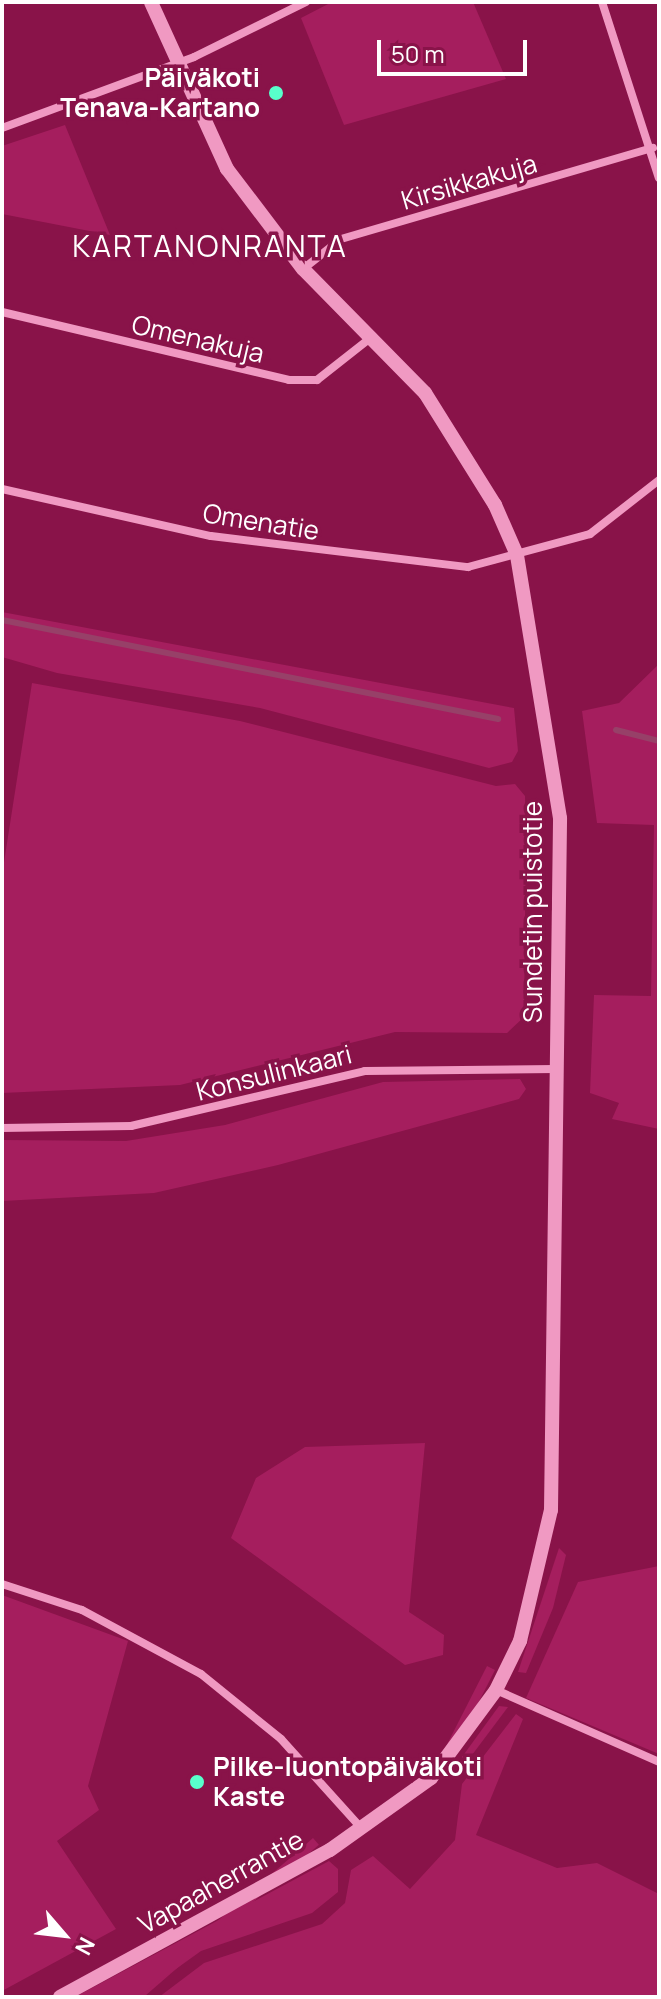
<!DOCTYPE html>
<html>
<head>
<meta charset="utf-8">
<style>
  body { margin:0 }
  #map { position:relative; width:661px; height:1999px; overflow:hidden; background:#891349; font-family:Manrope,sans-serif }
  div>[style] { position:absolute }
  .green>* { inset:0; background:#a51e5e; transform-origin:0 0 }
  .stream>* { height:6px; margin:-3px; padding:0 3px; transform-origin:3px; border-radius:3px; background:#974068 }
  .minor>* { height:8px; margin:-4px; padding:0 4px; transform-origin:4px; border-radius:4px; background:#f099c2 }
  .tertiary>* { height:14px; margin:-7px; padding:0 7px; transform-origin:7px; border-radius:7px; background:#f099c2 }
  .dots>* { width:22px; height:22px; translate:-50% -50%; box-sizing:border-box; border:4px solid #891349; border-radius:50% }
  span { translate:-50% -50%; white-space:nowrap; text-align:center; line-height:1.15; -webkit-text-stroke:7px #891349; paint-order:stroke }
  .poi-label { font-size:26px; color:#fff; font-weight:700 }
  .right { translate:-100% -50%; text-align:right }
  .left { translate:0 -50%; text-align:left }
  .street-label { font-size:26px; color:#fff }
  .quarter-label { font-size:30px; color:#fff; letter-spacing:2px }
  .frame { position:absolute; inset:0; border:4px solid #fff; pointer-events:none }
  .north { position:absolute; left:24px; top:1895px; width:80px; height:80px; -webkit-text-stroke:6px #891349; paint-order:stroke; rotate:118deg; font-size:22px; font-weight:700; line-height:32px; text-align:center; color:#fff }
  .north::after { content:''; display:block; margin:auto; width:28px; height:36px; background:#fff; clip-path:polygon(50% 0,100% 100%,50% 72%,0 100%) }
  .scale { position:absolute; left:377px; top:40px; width:150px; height:36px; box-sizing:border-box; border:4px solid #fff; border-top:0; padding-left:10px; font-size:24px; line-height:28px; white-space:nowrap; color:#fff; -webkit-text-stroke:6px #891349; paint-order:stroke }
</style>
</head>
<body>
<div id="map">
  <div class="green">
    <i style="clip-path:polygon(332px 2px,473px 2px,506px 79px,344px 125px,301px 18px)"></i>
    <i style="clip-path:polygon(65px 125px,110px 235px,2px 214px,2px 146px)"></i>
    <i style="clip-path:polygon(2px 612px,514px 708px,518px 751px,512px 762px,489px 768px,260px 708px,57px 673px,2px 657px)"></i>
    <i style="clip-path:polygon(659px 664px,659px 1129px,612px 1119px,619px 1103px,590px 1093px,594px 995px,651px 996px,654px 825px,597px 823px,582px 711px,619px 703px)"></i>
    <i style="clip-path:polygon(32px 683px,240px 721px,496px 786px,515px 784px,525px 796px,526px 830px,524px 1017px,507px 1033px,395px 1032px,180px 1085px,2px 1093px,2px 875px)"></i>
    <i style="clip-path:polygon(520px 1079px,526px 1089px,519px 1099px,278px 1165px,154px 1193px,2px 1201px,2px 1140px,126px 1141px,225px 1125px,383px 1082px)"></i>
    <i style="clip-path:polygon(425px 1443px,409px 1612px,444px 1635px,443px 1655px,405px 1665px,231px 1538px,256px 1478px,305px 1447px)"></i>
    <i style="clip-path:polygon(559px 1548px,566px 1555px,553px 1608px,526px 1673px,518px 1672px)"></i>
    <i style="clip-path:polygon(659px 1566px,659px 1754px,526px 1698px,578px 1582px)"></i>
    <i style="clip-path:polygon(2px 1595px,128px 1641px,88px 1786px,99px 1810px,57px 1841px,116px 1929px,2px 1991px)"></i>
    <i style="left:487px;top:1666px;width:9px;height:103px;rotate:27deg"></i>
    <i style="clip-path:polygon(499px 1706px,508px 1707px,457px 1775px,462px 1757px)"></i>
    <i style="clip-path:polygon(516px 1714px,523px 1719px,476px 1835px,557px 1868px,597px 1863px,659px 1894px,659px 1997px,159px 1997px,204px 1963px,322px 1924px,345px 1903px,351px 1870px,373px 1856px,410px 1889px,455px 1840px,462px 1784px)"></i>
    <i style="left:313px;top:1838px;width:9px;height:335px;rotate:49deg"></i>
    <i style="clip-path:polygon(329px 1861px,338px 1869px,338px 1892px,312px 1913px,201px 1951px,137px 1997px,75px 1997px)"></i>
  </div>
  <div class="stream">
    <i style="left:2px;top:620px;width:506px;rotate:11.29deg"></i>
    <i style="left:616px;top:730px;width:44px;rotate:14.3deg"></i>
  </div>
  <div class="minor">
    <i style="left:602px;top:2px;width:185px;rotate:72.1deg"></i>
    <i style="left:2px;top:128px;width:205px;rotate:-20.3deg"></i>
    <i style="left:194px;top:57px;width:125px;rotate:-26.2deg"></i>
    <i style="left:303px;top:269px;width:48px;rotate:-38.3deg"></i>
    <i style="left:341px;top:239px;width:325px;rotate:-16.3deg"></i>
    <i style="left:2px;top:312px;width:295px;rotate:13.3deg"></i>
    <i style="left:289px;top:380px;width:28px"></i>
    <i style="left:317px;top:380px;width:71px;rotate:-38.2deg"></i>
    <i style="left:2px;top:489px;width:214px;rotate:12.7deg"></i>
    <i style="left:211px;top:536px;width:259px;rotate:6.9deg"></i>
    <i style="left:468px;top:567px;width:126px;rotate:-15.1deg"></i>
    <i style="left:590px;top:534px;width:88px;rotate:-38deg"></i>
    <i style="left:2px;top:1128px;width:129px;rotate:-0.9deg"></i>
    <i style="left:131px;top:1126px;width:240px;rotate:-13.2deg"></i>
    <i style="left:365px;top:1071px;width:191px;rotate:-0.6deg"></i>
    <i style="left:2px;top:1584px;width:84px;rotate:18deg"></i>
    <i style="left:82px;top:1610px;width:135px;rotate:28.3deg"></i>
    <i style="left:201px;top:1674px;width:103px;rotate:39.1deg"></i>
    <i style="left:281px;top:1739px;width:121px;rotate:48deg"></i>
    <i style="left:496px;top:1690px;width:178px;rotate:23.8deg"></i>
  </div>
  <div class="tertiary">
    <i style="left:60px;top:1997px;width:307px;rotate:-28.6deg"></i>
    <i style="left:330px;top:1850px;width:124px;rotate:-35.5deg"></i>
    <i style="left:431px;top:1778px;width:109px;rotate:-53.5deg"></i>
    <i style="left:496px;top:1690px;width:55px;rotate:-63.9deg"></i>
    <i style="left:520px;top:1641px;width:135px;rotate:-76.7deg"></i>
    <i style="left:551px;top:1510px;width:692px;rotate:-89.25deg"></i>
    <i style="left:560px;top:818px;width:266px;rotate:-99.3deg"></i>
    <i style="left:517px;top:555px;width:55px;rotate:-113.7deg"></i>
    <i style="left:495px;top:505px;width:132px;rotate:-122deg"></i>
    <i style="left:425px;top:393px;width:174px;rotate:-134.5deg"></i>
    <i style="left:303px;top:269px;width:126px;rotate:-127.2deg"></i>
    <i style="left:227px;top:169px;width:183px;rotate:-114.5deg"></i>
  </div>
  <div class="dots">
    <i style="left:276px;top:93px;background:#58ffcb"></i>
    <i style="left:197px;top:1782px;background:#58ffcb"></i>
  </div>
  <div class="poi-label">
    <span class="right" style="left:260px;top:93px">Päiväkoti<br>Tenava-Kartano</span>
    <span class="left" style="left:213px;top:1782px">Pilke-luontopäiväkoti<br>Kaste</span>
  </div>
  <div class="street-label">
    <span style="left:469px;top:182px;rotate:-16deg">Kirsikkakuja</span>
    <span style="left:198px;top:339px;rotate:13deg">Omenakuja</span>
    <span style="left:261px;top:522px;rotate:9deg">Omenatie</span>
    <span style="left:533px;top:912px;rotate:-90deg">Sundetin puistotie</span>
    <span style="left:274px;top:1073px;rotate:-14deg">Konsulinkaari</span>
    <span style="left:221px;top:1882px;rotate:-29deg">Vapaaherrantie</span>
  </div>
  <div class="quarter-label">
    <span style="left:210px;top:246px">KARTANONRANTA</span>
  </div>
  <div class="frame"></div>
  <div class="north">N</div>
  <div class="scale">50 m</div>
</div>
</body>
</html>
